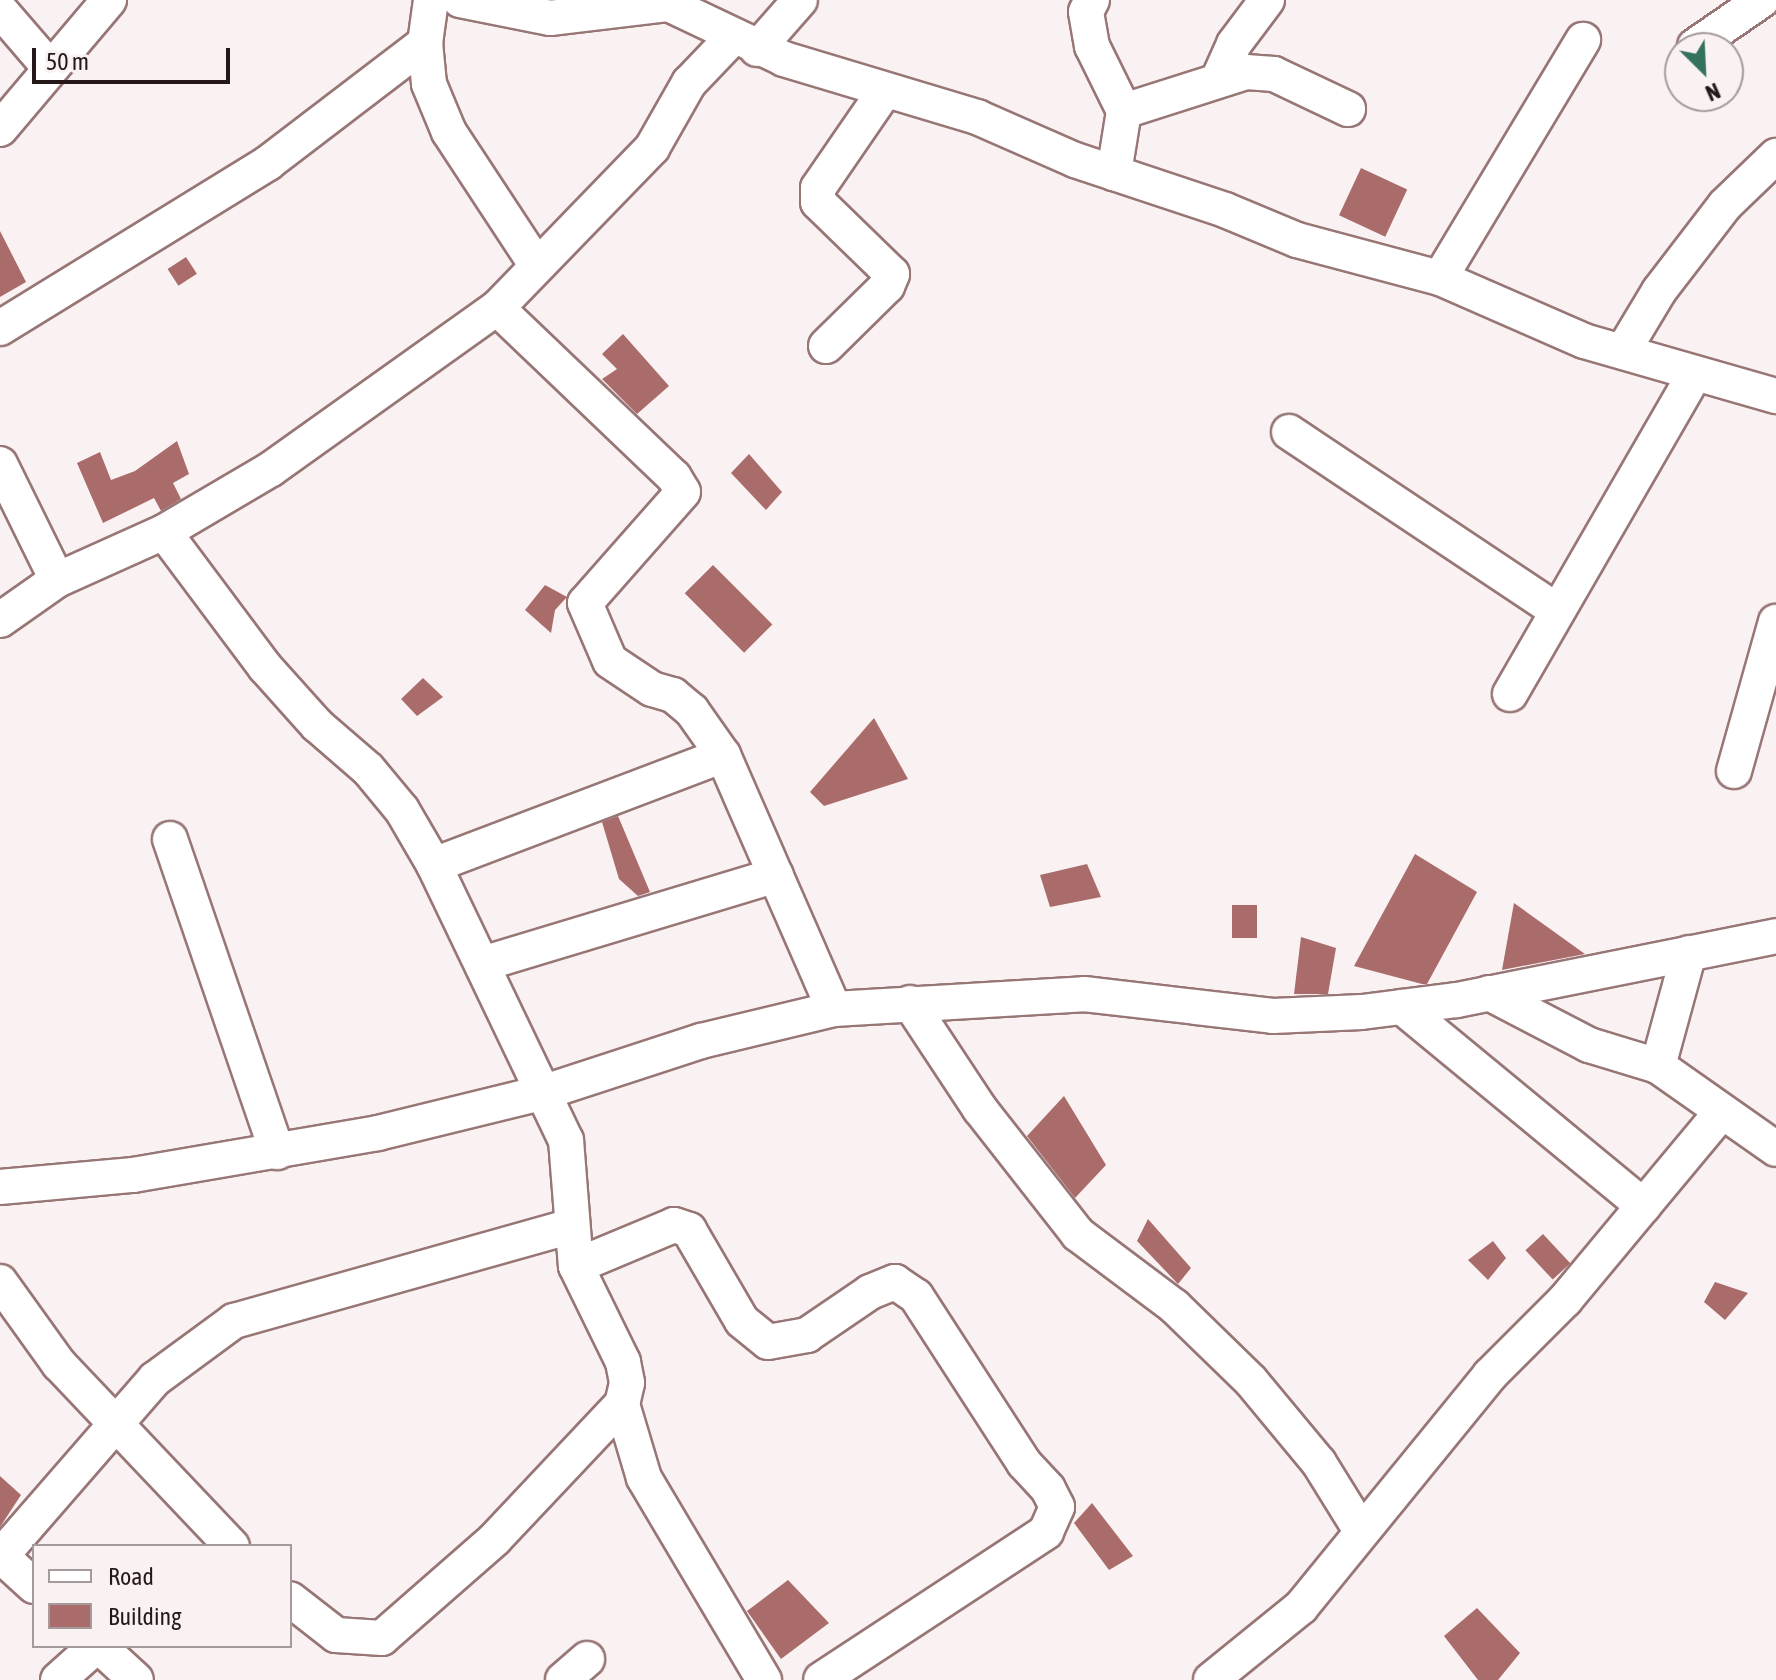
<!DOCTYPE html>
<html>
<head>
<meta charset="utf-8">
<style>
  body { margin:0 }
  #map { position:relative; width:1776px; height:1680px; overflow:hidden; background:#faf2f2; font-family:"Asap Condensed",sans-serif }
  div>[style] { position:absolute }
  .building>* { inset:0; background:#aa6b6b; transform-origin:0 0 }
  .roads { filter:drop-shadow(2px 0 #987676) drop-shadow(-2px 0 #987676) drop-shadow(0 2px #987676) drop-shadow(0 -2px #987676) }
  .minor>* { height:34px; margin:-17px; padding:0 17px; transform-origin:17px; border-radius:17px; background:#fff }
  span { translate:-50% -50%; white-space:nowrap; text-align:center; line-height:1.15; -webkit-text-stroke:7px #faf2f2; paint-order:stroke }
  .legend { position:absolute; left:32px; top:1544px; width:260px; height:104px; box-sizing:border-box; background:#faf2f2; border:2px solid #a59b9b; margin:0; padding:10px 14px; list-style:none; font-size:24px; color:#251818 }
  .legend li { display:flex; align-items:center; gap:16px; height:40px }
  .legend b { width:40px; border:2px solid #a59b9b }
  .north { position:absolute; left:1664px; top:32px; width:80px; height:80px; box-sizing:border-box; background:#faf2f2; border:2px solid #a59b9b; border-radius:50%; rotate:156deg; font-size:22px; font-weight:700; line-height:32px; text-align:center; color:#251818 }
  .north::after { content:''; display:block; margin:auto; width:28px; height:36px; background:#35725e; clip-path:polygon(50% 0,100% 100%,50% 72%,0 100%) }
  .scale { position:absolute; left:32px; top:48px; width:198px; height:36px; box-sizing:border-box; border:4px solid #251818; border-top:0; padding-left:10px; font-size:24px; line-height:28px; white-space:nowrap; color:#251818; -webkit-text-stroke:6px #faf2f2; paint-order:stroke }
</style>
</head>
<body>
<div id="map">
  <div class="building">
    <i style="left:1361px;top:168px;width:51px;height:52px;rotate:25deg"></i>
    <i style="clip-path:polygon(0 231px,26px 282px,0 297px)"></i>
    <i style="left:186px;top:257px;width:20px;height:22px;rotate:57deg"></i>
    <i style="clip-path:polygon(623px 334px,669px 386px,637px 414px,602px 379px,617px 369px,602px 354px)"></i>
    <i style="clip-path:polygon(177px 441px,189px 474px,173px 483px,181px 499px,161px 511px,154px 498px,103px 523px,77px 463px,100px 452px,111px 480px,135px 471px)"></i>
    <i style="clip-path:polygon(749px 454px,782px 492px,766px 510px,731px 473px)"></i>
    <i style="left:713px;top:565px;width:84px;height:40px;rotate:45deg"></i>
    <i style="clip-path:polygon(545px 585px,567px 597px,555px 610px,551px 633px,525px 610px)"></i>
    <i style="clip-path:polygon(423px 678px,443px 697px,417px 716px,401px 699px)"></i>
    <i style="clip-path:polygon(874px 718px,908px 779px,824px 806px,810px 792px)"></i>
    <i style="clip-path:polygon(618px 816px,650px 892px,638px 896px,619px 879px,602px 822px)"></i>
    <i style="clip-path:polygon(1415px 854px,1477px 892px,1427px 984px,1422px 984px,1354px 966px)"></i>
    <i style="clip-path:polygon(1087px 864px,1101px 897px,1050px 907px,1040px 875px)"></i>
    <i style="clip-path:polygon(1514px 903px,1585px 954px,1502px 970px)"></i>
    <i style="left:1257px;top:905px;width:33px;height:25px;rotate:90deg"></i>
    <i style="clip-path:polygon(1301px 937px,1336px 948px,1328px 994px,1294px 994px)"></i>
    <i style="clip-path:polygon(1064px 1096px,1106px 1165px,1075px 1198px,1027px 1136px)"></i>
    <i style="clip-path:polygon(1148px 1219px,1191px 1268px,1178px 1284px,1137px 1241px)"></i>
    <i style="left:1543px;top:1234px;width:40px;height:24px;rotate:47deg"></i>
    <i style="clip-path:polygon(1493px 1241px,1506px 1258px,1488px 1280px,1468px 1260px)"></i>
    <i style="clip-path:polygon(1715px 1282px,1748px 1293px,1725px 1320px,1704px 1302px)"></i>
    <i style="clip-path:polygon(0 1476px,21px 1495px,0 1527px)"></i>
    <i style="clip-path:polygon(1092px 1503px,1133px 1556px,1109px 1570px,1074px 1523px)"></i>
    <i style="clip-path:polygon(788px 1580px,829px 1623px,781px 1659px,747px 1611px)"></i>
    <i style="clip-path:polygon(1477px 1608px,1520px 1653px,1498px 1680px,1478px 1680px,1444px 1636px)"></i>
  </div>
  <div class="roads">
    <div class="minor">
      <i style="left:431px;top:0;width:43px;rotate:97.9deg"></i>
      <i style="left:425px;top:43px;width:41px;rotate:84.4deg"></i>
      <i style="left:429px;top:84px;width:52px;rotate:67.4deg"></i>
      <i style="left:449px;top:132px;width:160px;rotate:56.7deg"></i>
      <i style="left:460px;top:0;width:92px;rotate:11.3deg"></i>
      <i style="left:550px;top:18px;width:118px;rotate:-6.8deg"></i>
      <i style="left:660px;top:0;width:137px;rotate:25.4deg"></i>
      <i style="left:784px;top:59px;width:202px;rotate:16.7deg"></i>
      <i style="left:977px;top:117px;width:107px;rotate:23.7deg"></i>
      <i style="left:1075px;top:160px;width:158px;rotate:18.4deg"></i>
      <i style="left:1225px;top:210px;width:78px;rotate:22.6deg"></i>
      <i style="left:1297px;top:240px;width:148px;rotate:14.9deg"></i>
      <i style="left:1440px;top:278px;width:157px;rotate:23.6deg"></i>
      <i style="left:1584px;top:341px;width:200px;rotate:16deg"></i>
      <i style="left:1092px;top:0;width:13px;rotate:117deg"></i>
      <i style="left:1086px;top:12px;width:35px;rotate:80deg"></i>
      <i style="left:1092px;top:46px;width:72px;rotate:63.8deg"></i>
      <i style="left:1124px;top:111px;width:63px;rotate:99.2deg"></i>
      <i style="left:0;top:10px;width:77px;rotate:49.2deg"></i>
      <i style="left:1695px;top:46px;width:81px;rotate:-34.5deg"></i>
      <i style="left:757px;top:49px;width:65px;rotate:-48.7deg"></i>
      <i style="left:1218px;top:80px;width:39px;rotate:-66deg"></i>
      <i style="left:1234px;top:44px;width:55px;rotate:-53.1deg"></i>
      <i style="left:1124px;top:111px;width:128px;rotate:-17.7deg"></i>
      <i style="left:1246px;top:72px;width:28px;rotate:4deg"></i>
      <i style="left:1274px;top:74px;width:82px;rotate:25.3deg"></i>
      <i style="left:0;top:129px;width:169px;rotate:-49.8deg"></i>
      <i style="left:1440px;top:278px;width:278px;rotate:-59deg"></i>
      <i style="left:497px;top:308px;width:245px;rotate:43.7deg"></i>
      <i style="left:674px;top:477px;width:17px;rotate:59deg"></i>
      <i style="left:683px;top:492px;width:148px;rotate:131.4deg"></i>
      <i style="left:585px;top:603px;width:63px;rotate:66.7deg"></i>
      <i style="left:610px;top:661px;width:50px;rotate:33.7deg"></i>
      <i style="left:652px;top:689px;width:22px;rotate:16deg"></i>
      <i style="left:673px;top:695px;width:25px;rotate:40deg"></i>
      <i style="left:692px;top:711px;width:54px;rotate:54.8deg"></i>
      <i style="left:723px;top:755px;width:277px;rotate:66.4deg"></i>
      <i style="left:0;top:328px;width:315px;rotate:-31.6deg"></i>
      <i style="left:268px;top:163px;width:198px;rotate:-37.4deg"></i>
      <i style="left:826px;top:346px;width:86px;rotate:-44.5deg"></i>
      <i style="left:887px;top:286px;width:13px;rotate:-67deg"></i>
      <i style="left:892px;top:274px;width:103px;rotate:-135.8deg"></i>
      <i style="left:818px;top:202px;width:14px;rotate:-90deg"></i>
      <i style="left:818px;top:188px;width:116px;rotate:-55.5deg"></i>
      <i style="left:1623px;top:351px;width:70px;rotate:-59deg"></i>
      <i style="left:1659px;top:291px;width:108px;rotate:-52.5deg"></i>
      <i style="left:1725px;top:205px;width:71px;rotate:-43.9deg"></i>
      <i style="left:1289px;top:432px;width:322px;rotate:33.7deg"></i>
      <i style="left:0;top:464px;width:129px;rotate:63.8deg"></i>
      <i style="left:164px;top:532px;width:169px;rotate:53.2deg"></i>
      <i style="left:265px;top:667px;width:78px;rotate:48.1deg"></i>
      <i style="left:317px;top:725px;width:67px;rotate:40.8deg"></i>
      <i style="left:368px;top:769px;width:53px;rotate:50.3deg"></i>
      <i style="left:402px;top:810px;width:64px;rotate:59.8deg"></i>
      <i style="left:434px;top:865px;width:305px;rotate:64.4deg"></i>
      <i style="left:566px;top:1140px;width:126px;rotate:85.5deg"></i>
      <i style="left:576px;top:1266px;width:107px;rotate:63.9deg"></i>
      <i style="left:623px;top:1362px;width:21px;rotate:79deg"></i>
      <i style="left:627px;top:1383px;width:22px;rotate:103deg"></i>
      <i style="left:622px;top:1404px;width:185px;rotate:133.3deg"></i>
      <i style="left:495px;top:1539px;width:150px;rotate:138.8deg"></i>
      <i style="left:382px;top:1638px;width:46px;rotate:-176.3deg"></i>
      <i style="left:336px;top:1635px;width:58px;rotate:-142deg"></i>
      <i style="left:0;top:620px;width:70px;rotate:-35.1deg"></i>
      <i style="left:57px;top:580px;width:117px;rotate:-24.2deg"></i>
      <i style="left:164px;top:532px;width:124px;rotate:-30.5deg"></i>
      <i style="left:271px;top:469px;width:277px;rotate:-35.5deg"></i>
      <i style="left:497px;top:308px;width:223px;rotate:-45.9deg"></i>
      <i style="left:652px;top:148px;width:75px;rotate:-60.4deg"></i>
      <i style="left:689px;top:83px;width:64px;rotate:-46.3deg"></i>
      <i style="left:1510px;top:694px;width:370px;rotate:-60deg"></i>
      <i style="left:1734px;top:771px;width:155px;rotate:-74.3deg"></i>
      <i style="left:170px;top:839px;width:331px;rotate:71.1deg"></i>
      <i style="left:434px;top:865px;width:309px;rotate:-20.8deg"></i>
      <i style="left:482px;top:964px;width:307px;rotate:-16.8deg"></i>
      <i style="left:1489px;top:993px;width:113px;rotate:27.5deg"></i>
      <i style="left:1589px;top:1045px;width:72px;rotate:16.9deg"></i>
      <i style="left:1658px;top:1066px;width:144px;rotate:35.1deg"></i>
      <i style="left:910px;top:1003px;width:127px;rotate:56.6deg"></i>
      <i style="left:980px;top:1109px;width:159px;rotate:51.9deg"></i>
      <i style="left:1078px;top:1234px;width:120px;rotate:36.9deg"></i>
      <i style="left:1174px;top:1306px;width:107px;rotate:44.2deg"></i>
      <i style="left:1251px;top:1381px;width:107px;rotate:50.3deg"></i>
      <i style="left:1319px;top:1463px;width:78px;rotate:58.2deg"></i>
      <i style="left:1402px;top:1007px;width:313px;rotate:39.5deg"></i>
      <i style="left:1658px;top:1066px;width:117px;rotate:-74.7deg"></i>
      <i style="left:0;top:1187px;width:134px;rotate:-5.2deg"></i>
      <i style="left:133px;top:1175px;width:249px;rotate:-9.7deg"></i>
      <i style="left:378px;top:1133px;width:172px;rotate:-13.8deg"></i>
      <i style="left:545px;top:1092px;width:164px;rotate:-18.1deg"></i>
      <i style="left:701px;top:1041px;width:137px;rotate:-13.5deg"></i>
      <i style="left:834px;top:1009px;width:250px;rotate:-3.4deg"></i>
      <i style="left:1084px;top:994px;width:190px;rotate:6.6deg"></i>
      <i style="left:1273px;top:1016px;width:89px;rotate:-2.6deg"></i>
      <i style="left:1362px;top:1012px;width:96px;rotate:-7.2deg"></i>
      <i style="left:1457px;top:1000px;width:325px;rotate:-11.3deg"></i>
      <i style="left:576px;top:1266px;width:106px;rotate:-22.7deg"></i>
      <i style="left:674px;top:1225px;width:16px;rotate:18deg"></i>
      <i style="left:689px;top:1230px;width:105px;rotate:59.8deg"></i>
      <i style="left:742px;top:1321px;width:33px;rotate:39deg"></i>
      <i style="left:768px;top:1342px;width:40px;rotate:-10deg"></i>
      <i style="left:807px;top:1335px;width:76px;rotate:-34.3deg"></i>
      <i style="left:870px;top:1292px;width:27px;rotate:-22deg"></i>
      <i style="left:895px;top:1282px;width:25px;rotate:34deg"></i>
      <i style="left:916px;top:1296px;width:199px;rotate:57.1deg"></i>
      <i style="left:1024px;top:1463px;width:35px;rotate:47deg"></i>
      <i style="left:1048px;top:1489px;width:20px;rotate:63deg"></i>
      <i style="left:1057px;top:1507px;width:27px;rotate:114deg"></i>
      <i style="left:1046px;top:1532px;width:269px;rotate:146.7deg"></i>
      <i style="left:0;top:1282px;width:101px;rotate:54.3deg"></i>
      <i style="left:59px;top:1364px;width:251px;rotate:46.5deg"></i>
      <i style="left:622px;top:1404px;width:77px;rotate:73.4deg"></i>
      <i style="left:644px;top:1478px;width:235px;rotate:59.3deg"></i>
      <i style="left:0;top:1555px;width:46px;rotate:42.4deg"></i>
      <i style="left:1px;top:1556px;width:235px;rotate:-49deg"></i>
      <i style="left:155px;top:1379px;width:98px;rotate:-36.3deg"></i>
      <i style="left:234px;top:1321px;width:350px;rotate:-15.7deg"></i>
      <i style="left:99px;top:1646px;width:50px;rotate:42.6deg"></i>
      <i style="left:58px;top:1680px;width:51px;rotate:-41.8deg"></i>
      <i style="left:563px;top:1680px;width:32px;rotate:-41deg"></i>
      <i style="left:1211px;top:1680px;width:116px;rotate:-39deg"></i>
      <i style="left:1301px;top:1607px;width:299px;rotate:-50.8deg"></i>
      <i style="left:1490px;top:1375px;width:106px;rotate:-45deg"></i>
      <i style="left:1565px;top:1300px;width:244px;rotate:-50.2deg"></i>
    </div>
  </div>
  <ul class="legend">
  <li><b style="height:10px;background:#fff"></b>Road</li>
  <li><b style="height:22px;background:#aa6b6b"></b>Building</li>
  </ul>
  <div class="north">N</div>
  <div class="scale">50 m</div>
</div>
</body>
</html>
